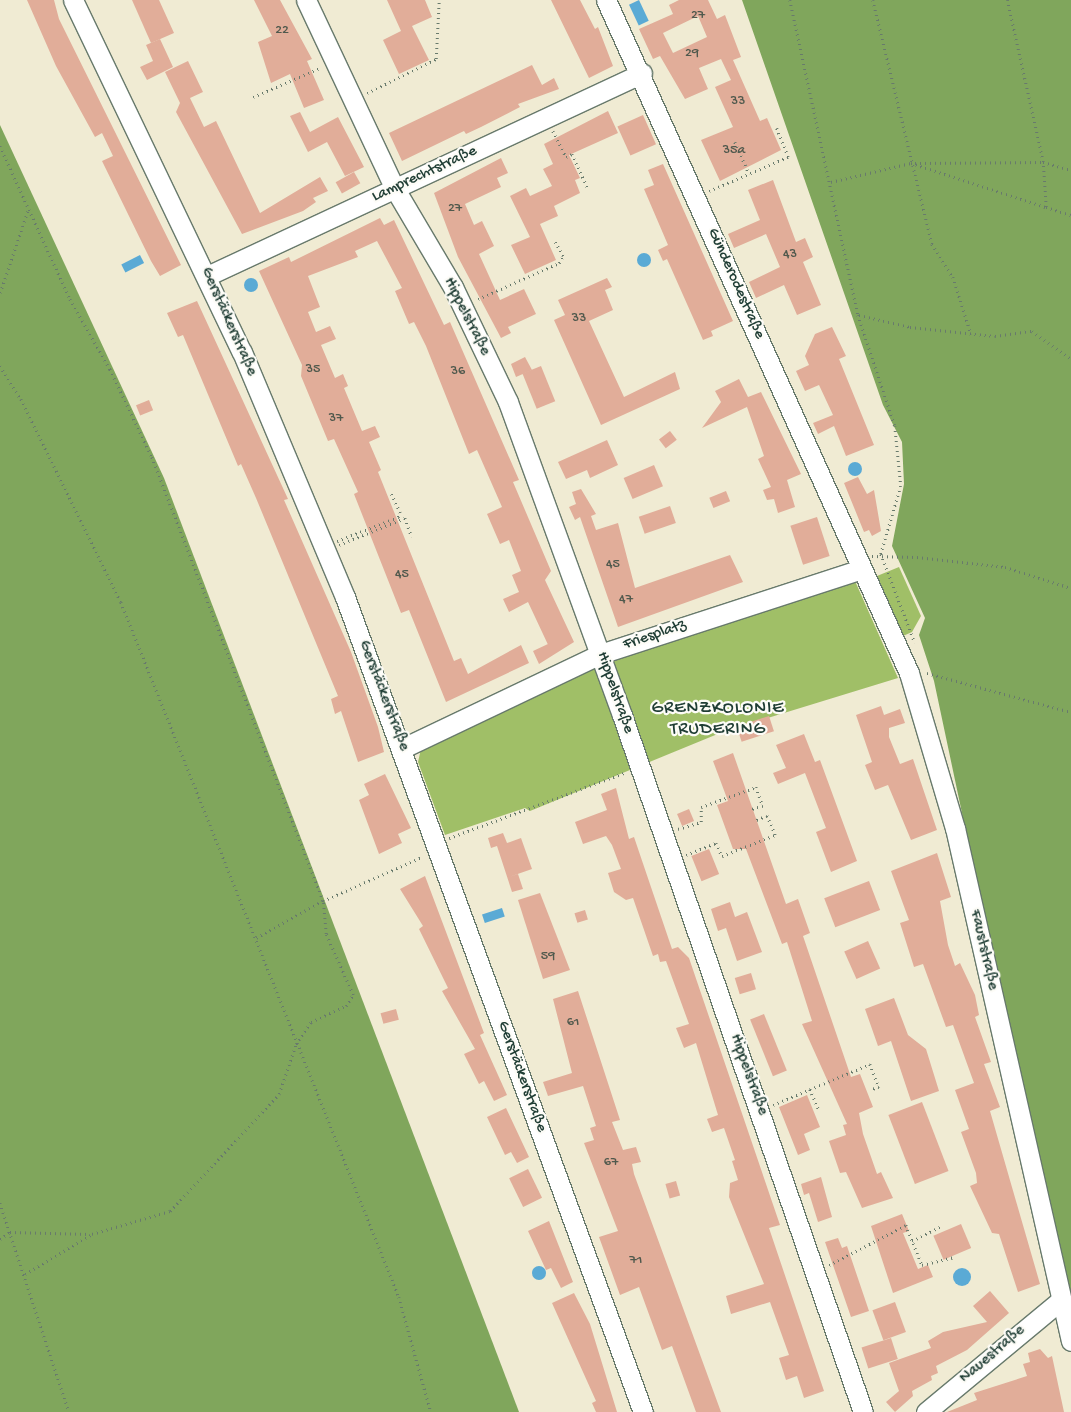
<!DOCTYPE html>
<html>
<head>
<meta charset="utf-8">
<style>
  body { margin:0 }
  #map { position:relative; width:1071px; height:1412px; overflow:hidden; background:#f0ebd3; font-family:"Gochi Hand",sans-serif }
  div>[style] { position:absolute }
  .green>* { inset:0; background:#a0bf67 }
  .forest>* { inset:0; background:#80a65c }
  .water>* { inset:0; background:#5aaad5; transform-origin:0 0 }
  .round { border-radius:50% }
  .building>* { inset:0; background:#e1ad99; transform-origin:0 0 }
  .path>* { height:2.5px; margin-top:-1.25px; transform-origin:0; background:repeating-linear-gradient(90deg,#687a6c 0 1px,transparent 0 5px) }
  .roads { filter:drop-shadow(1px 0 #687a6c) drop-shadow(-1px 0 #687a6c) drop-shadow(0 1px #687a6c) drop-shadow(0 -1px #687a6c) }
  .minor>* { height:19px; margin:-9.5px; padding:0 9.5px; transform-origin:9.5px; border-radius:9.5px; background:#fff }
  span { translate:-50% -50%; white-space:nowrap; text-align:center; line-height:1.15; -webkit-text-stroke:4.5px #fdfcf7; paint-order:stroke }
  .number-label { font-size:14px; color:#50594d }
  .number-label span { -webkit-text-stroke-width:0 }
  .street-label { font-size:16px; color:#1f3d34 }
  .neighbourhood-label { font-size:18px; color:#1f3d34; letter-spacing:1px }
</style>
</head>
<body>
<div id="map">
  <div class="green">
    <i style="clip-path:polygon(899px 567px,921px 616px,912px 632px,903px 636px,877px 576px)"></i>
    <i style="clip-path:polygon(855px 581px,898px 678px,725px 731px,530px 811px,525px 808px,445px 835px,418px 762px,421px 749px,619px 657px)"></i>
  </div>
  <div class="forest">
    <i style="clip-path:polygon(742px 0,1071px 0,1071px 1295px,1065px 1299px,934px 681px,919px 635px,925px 618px,892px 546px,904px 484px,902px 442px,883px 405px)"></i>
    <i style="clip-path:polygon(0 125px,164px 478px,519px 1412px,0 1412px)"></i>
  </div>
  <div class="water">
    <i style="left:639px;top:0;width:23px;height:11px;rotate:65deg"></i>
    <i class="round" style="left:637px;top:253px;width:14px;height:14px"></i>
    <i style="left:140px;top:255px;width:9px;height:21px;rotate:63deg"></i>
    <i class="round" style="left:244px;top:278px;width:14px;height:14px"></i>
    <i class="round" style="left:848px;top:462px;width:14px;height:14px"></i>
    <i style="left:502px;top:908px;width:9px;height:21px;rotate:72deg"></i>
    <i class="round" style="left:532px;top:1266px;width:14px;height:14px"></i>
    <i class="round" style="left:953px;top:1268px;width:18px;height:18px"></i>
  </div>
  <div class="building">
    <i style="clip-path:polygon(27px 0,54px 0,59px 19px,181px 265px,160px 276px,151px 261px,102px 161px,113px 156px,102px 133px,95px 137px,56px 66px)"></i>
    <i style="clip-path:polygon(132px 0,159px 0,174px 33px,151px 43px)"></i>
    <i style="clip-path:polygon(254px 0,280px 0,312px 59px,307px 61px,324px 100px,304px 108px,290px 74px,271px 83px,258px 42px,272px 36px)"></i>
    <i style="clip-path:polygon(387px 0,425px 0,432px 17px,412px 26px,429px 60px,399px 74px,383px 40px,401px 31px)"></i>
    <i style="clip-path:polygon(551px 0,580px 0,595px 29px,598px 27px,613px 66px,589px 78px)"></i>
    <i style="clip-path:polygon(evenodd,679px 0,708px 0,717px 19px,725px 15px,741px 57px,733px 60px,760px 121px,767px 118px,781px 150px,720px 181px,701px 140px,733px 127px,715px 87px,731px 80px,721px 59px,699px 68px,708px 89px,685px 99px,660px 56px,653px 59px,639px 29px,673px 14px,669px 5px,679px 0,698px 16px,707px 37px,673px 53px,663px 33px,698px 16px)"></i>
    <i style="clip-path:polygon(160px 39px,173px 67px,147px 80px,140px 67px,153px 61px,146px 45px)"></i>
    <i style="clip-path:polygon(188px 61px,203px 92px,190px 98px,204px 127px,216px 121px,260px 213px,320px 177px,328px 191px,313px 198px,316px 202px,303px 211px,242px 234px,176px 112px,180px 103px,165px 72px)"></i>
    <i style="clip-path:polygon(532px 65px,542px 85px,554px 78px,559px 89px,518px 104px,520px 107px,481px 127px,466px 134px,464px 131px,402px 161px,389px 133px)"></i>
    <i style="clip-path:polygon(608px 111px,618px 133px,569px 155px,580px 178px,575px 180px,580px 193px,554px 206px,558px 216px,540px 224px,556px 260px,525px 274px,511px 245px,530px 237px,510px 196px,526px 188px,530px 196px,552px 186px,543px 169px,553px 164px,544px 144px)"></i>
    <i style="clip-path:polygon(300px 112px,310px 132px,338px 117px,364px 167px,345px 176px,327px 142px,308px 152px,290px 116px)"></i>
    <i style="left:643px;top:115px;width:32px;height:28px;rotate:66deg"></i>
    <i style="clip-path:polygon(501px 158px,508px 173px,497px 178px,501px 187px,465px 204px,474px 225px,482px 221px,494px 246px,479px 254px,500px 300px,524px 289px,536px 314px,508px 327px,511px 333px,501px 338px,458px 257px,434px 193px)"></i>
    <i style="clip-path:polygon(663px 164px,733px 321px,711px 331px,713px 336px,703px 340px,667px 259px,663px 261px,658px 250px,668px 245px,644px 189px,654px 185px,648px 170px)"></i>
    <i style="left:354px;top:172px;width:13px;height:21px;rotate:61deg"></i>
    <i style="clip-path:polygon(773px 180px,796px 242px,805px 238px,813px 257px,803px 262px,821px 305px,797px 315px,784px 285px,756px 298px,749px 282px,780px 267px,766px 234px,734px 248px,728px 234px,760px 220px,748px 190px)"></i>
    <i style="clip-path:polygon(380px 218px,384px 225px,394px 220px,444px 325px,450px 322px,457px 338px,519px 480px,513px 482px,551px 571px,545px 580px,574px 642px,539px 664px,533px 651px,548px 644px,550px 649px,528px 602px,509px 612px,503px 599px,519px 592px,512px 575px,521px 571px,509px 540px,500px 544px,487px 514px,502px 507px,477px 450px,469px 454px,426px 346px,414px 322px,409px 324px,395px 291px,402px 288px,377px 241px,355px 251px,358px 257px,308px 276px,320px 307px,308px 312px,316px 332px,330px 326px,336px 339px,321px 345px,335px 378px,343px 374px,348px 386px,344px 388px,362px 431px,375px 426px,380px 437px,369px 442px,381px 470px,378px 472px,454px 661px,461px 658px,468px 674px,521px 645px,529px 663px,446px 702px,409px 610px,401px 613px,354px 494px,358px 492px,334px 439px,328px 441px,301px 376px,302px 365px,259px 271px,289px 257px,291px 262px)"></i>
    <i style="clip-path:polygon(607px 278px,612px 287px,605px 290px,613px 310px,589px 321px,624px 397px,675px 372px,680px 389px,601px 425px,554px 320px,565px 315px,558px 300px)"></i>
    <i style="clip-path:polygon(197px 301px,288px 499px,284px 500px,351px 652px,378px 727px,384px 752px,358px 762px,341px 711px,335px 714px,331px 699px,338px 696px,256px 498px,241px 464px,238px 466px,183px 335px,178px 337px,167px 313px)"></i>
    <i style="clip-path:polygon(832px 327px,846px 356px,839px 359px,874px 445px,846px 456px,834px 426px,818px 434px,813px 423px,833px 415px,819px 385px,805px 391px,796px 371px,809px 365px,805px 356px,815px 334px)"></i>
    <i style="clip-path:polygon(525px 357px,532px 370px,516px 377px,511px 364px)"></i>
    <i style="left:541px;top:366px;width:38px;height:20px;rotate:68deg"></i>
    <i style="clip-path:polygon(739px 379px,748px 397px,761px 392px,801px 474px,787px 480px,795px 507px,778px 513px,774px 499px,767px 500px,763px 490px,771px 487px,758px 459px,764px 456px,747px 407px,702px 428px,721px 402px,715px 391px)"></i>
    <i style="left:149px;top:400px;width:11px;height:14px;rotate:68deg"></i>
    <i style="left:670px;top:431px;width:11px;height:14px;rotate:52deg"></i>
    <i style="clip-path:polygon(607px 440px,618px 465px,590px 478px,587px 470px,566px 479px,558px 462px)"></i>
    <i style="left:654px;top:465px;width:23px;height:33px;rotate:67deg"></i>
    <i style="clip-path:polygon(858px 477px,867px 494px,874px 490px,881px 531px,872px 536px,869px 530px,864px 532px,844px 483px)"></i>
    <i style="clip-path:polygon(581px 489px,596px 514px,591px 516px,596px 530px,618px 523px,635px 588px,730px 555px,743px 582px,618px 627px,580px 517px,575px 520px,569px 507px,576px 504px,572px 492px)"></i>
    <i style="left:726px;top:491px;width:11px;height:18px;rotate:68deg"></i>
    <i style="left:670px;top:506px;width:18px;height:33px;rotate:71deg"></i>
    <i style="left:817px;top:517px;width:41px;height:28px;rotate:72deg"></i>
    <i style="clip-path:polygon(881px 706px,884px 715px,900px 709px,905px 723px,889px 728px,889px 737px,900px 764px,913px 759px,937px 830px,911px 840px,888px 785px,875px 790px,865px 765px,872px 762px,856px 715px)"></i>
    <i style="left:769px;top:716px;width:16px;height:34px;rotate:72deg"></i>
    <i style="clip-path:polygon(804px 734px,815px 762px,820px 760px,857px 861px,831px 872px,816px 832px,826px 828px,805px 773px,778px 784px,773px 773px,786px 768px,776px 745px)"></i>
    <i style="clip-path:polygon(733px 753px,786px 904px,798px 899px,810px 933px,803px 936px,851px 1077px,860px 1074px,873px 1107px,859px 1113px,863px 1134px,877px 1174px,881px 1172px,893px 1198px,862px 1208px,846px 1172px,840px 1173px,829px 1141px,846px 1135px,843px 1125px,847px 1124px,802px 1024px,812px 1021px,787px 942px,782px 944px,746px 849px,733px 849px,717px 805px,728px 801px,713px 761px)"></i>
    <i style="clip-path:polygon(385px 774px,411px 828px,398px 834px,402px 843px,379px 854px,359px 800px,369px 795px,364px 784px)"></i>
    <i style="clip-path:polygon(616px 788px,629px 839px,634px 837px,672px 949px,678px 947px,689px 958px,780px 1225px,769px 1228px,824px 1391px,804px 1398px,797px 1376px,786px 1380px,779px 1358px,789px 1355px,770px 1302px,731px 1314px,726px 1296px,764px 1284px,729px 1197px,730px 1183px,738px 1180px,732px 1161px,735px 1160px,724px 1128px,712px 1132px,707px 1119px,718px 1115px,696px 1043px,684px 1048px,676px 1028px,689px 1024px,666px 961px,660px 962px,658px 954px,653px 956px,633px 898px,626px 900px,614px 892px,608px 873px,621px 869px,612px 845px,606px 836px,583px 844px,575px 822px,607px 810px,601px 794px)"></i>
    <i style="left:689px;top:809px;width:13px;height:13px;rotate:67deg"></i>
    <i style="clip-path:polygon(503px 833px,507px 843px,521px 838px,532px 869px,509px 877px,518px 874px,523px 889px,512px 892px,497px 846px,491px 848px,488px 838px)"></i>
    <i style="left:709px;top:849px;width:27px;height:19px;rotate:68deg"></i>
    <i style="clip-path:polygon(937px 853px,951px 897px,940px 901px,948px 945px,955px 966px,960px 963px,975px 995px,979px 1015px,975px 1017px,991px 1062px,984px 1064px,1000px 1107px,990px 1111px,1040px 1284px,1018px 1292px,999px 1234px,992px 1233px,970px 1186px,977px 1183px,976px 1173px,961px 1132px,969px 1129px,955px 1090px,974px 1083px,953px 1025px,946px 1027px,923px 964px,914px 967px,900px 923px,909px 920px,891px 871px)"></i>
    <i style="clip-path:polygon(425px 876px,484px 1033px,480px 1035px,507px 1095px,494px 1101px,484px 1081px,479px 1084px,464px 1054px,475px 1049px,442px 991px,448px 988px,419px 929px,423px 926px,400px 889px)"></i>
    <i style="left:869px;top:881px;width:31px;height:48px;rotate:69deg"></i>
    <i style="clip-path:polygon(540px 893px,570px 970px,543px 979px,518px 900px)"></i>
    <i style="clip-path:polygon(730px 902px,735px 917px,747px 912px,762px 952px,737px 961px,726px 928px,718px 931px,711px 909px)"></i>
    <i style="left:585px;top:910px;width:10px;height:11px;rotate:73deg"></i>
    <i style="left:868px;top:941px;width:30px;height:26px;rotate:66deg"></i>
    <i style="left:751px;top:973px;width:17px;height:17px;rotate:73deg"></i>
    <i style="clip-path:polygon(578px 991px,620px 1120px,612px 1122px,623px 1150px,636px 1147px,641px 1162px,632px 1164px,634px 1174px,721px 1412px,696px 1412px,672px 1346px,662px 1350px,639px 1287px,620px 1295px,599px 1237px,618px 1231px,584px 1143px,594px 1140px,590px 1128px,596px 1126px,583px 1086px,548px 1096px,543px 1082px,572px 1073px,553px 999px)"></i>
    <i style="clip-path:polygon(894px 998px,908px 1035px,926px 1049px,939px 1091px,911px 1101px,891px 1041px,878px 1046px,865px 1009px)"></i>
    <i style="left:396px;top:1009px;width:11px;height:16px;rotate:75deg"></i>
    <i style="left:764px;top:1014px;width:61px;height:15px;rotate:68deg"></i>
    <i style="clip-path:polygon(807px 1095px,820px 1127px,804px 1134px,810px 1150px,798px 1155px,779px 1107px)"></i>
    <i style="left:922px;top:1102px;width:74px;height:36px;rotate:69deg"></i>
    <i style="clip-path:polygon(506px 1108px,529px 1157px,517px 1163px,511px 1152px,505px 1155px,487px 1117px)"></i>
    <i style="left:528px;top:1169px;width:32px;height:21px;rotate:64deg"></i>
    <i style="clip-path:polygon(821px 1177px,832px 1217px,818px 1222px,809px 1193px,804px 1195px,801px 1184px)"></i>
    <i style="left:676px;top:1181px;width:15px;height:11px;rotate:74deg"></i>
    <i style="clip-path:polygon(902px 1214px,909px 1231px,903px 1233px,918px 1269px,928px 1265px,933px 1277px,893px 1293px,871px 1226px)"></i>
    <i style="clip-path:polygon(549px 1221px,573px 1282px,561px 1288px,551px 1268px,546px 1270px,528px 1231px)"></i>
    <i style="left:961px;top:1224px;width:26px;height:30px;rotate:67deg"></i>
    <i style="clip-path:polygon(838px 1238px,842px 1248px,847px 1246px,869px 1311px,851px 1317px,825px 1242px)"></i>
    <i style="clip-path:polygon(990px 1291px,1009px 1313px,967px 1350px,936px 1366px,938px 1373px,931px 1376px,932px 1380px,912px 1391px,913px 1396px,895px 1412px,886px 1402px,899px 1391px,889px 1363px,931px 1348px,928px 1341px,943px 1332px,987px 1322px,973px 1306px)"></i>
    <i style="clip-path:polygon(574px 1293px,590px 1324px,617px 1412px,596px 1412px,592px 1403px,596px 1401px,552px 1303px)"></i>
    <i style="left:895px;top:1302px;width:32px;height:24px;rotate:70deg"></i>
    <i style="left:891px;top:1338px;width:22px;height:31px;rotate:72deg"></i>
    <i style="clip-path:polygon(1040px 1349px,1048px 1358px,1052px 1356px,1064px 1412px,947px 1412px,977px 1400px,974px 1393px,1027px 1376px,1023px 1364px,1030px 1362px,1028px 1353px)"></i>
  </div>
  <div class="path">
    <i style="left:790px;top:0;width:322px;rotate:77.8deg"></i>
    <i style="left:858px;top:315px;width:117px;rotate:71.6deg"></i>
    <i style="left:895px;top:426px;width:60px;rotate:84.3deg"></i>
    <i style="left:901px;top:486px;width:71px;rotate:106.4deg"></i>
    <i style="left:881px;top:554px;width:95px;rotate:69.1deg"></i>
    <i style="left:873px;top:0;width:251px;rotate:76.4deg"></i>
    <i style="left:932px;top:244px;width:39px;rotate:58deg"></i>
    <i style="left:953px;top:277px;width:60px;rotate:72.5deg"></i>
    <i style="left:367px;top:93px;width:77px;rotate:-26.2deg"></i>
    <i style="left:436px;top:59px;width:59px;rotate:-87.1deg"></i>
    <i style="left:253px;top:97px;width:73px;rotate:-23.4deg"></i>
    <i style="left:553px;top:131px;width:29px;rotate:63deg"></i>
    <i style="left:566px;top:157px;width:7px;rotate:-27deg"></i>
    <i style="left:572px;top:154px;width:38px;rotate:65deg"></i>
    <i style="left:735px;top:142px;width:35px;rotate:66deg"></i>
    <i style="left:0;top:146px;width:168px;rotate:65.4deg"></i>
    <i style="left:70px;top:299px;width:81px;rotate:60.3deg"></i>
    <i style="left:110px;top:369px;width:98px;rotate:64.5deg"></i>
    <i style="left:152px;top:457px;width:476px;rotate:68.9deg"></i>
    <i style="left:323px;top:901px;width:108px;rotate:-24deg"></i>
    <i style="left:915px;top:163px;width:128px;rotate:-0.4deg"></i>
    <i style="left:1043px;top:162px;width:29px;rotate:16deg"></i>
    <i style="left:831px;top:182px;width:82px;rotate:-13.4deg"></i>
    <i style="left:911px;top:163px;width:142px;rotate:18.1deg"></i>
    <i style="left:1046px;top:207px;width:45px;rotate:-93.8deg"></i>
    <i style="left:1043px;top:162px;width:166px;rotate:-102.5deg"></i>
    <i style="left:709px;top:191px;width:86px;rotate:-23.3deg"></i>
    <i style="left:788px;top:157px;width:31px;rotate:-112deg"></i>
    <i style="left:1046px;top:207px;width:26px;rotate:18deg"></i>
    <i style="left:0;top:293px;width:88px;rotate:-71.4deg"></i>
    <i style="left:478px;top:299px;width:89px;rotate:-24deg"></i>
    <i style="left:559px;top:263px;width:8px;rotate:-60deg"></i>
    <i style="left:563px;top:256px;width:16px;rotate:-120deg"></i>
    <i style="left:859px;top:315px;width:52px;rotate:13.2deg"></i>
    <i style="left:910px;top:327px;width:85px;rotate:6deg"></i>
    <i style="left:995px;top:336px;width:37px;rotate:-8deg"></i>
    <i style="left:1032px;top:331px;width:48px;rotate:35.7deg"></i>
    <i style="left:0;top:366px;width:39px;rotate:58deg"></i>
    <i style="left:21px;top:399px;width:226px;rotate:63.8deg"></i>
    <i style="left:121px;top:602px;width:749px;rotate:68.2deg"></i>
    <i style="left:399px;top:1297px;width:119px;rotate:74.5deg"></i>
    <i style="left:337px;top:541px;width:66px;rotate:-21.5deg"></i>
    <i style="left:398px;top:517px;width:4px;rotate:-63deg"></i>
    <i style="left:400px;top:513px;width:21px;rotate:-115deg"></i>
    <i style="left:339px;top:545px;width:71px;rotate:-22.2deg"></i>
    <i style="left:405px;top:518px;width:20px;rotate:70deg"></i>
    <i style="left:872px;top:556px;width:45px;rotate:1.3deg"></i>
    <i style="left:917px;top:557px;width:89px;rotate:6.5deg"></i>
    <i style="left:1005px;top:567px;width:69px;rotate:17.7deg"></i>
    <i style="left:927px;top:673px;width:149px;rotate:15.2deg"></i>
    <i style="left:678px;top:829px;width:24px;rotate:-17deg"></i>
    <i style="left:701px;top:822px;width:15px;rotate:-90deg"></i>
    <i style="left:701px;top:807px;width:59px;rotate:-20deg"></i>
    <i style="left:756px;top:787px;width:20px;rotate:70deg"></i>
    <i style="left:763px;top:806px;width:13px;rotate:162deg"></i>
    <i style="left:449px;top:838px;width:189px;rotate:-20.4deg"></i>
    <i style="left:686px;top:855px;width:32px;rotate:-22deg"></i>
    <i style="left:716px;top:843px;width:14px;rotate:65deg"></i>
    <i style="left:722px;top:856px;width:57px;rotate:-21.6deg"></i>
    <i style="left:775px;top:835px;width:21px;rotate:-113deg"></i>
    <i style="left:767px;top:816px;width:13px;rotate:157deg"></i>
    <i style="left:810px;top:1089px;width:23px;rotate:67deg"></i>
    <i style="left:773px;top:1105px;width:105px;rotate:-22.9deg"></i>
    <i style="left:870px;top:1064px;width:25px;rotate:69deg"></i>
    <i style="left:879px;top:1087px;width:9px;rotate:159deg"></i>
    <i style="left:0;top:1203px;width:220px;rotate:71.7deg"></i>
    <i style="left:0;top:1239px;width:12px;rotate:-35deg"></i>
    <i style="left:10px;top:1232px;width:80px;rotate:1.4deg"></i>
    <i style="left:912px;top:1241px;width:34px;rotate:-27deg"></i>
    <i style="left:829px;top:1265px;width:87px;rotate:-27.5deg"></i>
    <i style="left:906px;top:1225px;width:43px;rotate:68.2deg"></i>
    <i style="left:922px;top:1265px;width:32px;rotate:-14deg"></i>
    <i style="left:25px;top:1274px;width:78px;rotate:-30.8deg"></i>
    <i style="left:92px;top:1234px;width:81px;rotate:-16.4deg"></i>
    <i style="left:170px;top:1211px;width:160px;rotate:-47deg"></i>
    <i style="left:279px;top:1094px;width:53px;rotate:-71.2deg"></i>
    <i style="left:296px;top:1044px;width:27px;rotate:-56deg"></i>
    <i style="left:311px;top:1022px;width:38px;rotate:-25deg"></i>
    <i style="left:346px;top:1006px;width:13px;rotate:-58deg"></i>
    <i style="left:353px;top:995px;width:67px;rotate:-113.9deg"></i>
    <i style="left:326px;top:934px;width:33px;rotate:-95deg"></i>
    <i style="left:323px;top:901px;width:78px;rotate:150.8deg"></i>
  </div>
  <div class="roads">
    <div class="minor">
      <i style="left:73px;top:0;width:390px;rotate:64.4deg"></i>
      <i style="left:242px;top:352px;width:266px;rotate:67.2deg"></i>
      <i style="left:345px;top:597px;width:868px;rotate:69.92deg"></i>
      <i style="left:306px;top:0;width:209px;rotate:64.8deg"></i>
      <i style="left:395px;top:189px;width:114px;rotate:59.4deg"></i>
      <i style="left:453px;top:287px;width:127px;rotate:64.4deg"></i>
      <i style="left:508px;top:402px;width:333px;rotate:70deg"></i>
      <i style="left:622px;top:715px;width:737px;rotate:70.93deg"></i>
      <i style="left:606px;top:0;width:738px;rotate:65.76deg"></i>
      <i style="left:909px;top:673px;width:162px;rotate:73.5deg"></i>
      <i style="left:955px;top:828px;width:526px;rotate:77.26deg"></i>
      <i style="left:207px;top:276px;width:480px;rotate:-25deg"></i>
      <i style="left:403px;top:748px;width:218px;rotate:-25.5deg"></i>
      <i style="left:600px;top:654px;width:274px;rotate:-18deg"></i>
      <i style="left:926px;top:1412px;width:175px;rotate:-39.7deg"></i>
    </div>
  </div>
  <div class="number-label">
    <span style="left:698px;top:16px">27</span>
    <span style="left:282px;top:31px">22</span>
    <span style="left:692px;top:54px">29</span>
    <span style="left:738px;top:102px">33</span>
    <span style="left:734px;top:151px">35a</span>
    <span style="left:455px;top:209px">27</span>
    <span style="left:790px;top:255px">43</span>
    <span style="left:579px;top:319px">33</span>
    <span style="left:313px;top:370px">35</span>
    <span style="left:458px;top:372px">36</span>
    <span style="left:336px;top:419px">37</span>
    <span style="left:613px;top:565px">45</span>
    <span style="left:402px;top:575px">45</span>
    <span style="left:626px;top:600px">47</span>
    <span style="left:548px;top:957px">59</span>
    <span style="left:573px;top:1023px">61</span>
    <span style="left:611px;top:1163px">67</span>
    <span style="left:636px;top:1261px">71</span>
  </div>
  <div class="street-label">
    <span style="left:425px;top:175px;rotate:-25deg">Lamprechtstraße</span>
    <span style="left:735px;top:284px;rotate:66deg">Günderodestraße</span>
    <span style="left:466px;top:317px;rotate:63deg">Hippelstraße</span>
    <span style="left:228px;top:322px;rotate:66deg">Gerstäckerstraße</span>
    <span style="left:655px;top:636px;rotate:-19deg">Friesplatz</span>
    <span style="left:614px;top:693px;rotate:71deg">Hippelstraße</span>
    <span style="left:383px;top:696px;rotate:69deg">Gerstäckerstraße</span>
    <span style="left:983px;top:950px;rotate:77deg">Fauststraße</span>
    <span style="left:748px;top:1075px;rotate:70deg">Hippelstraße</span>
    <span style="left:521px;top:1077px;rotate:70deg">Gerstäckerstraße</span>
    <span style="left:993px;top:1355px;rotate:-41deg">Nauestraße</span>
  </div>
  <div class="neighbourhood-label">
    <span style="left:718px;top:720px">GRENZKOLONIE<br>TRUDERING</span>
  </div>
</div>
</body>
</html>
